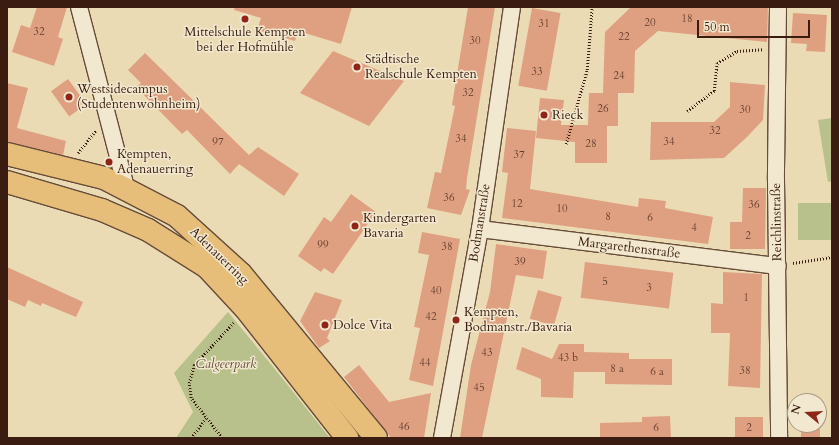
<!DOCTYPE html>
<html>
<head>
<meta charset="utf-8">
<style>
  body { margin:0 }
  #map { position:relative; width:839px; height:445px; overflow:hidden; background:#ebdbb5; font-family:Cardo,serif }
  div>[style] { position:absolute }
  .green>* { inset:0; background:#b8c08c; transform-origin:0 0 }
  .building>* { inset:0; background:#dfa082; transform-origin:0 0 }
  .path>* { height:2.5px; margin-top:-1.25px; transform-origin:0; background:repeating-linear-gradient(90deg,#3a1d10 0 1px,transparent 0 3px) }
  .roads { filter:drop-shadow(1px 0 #664c39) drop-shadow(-1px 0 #664c39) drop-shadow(0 1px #664c39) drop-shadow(0 -1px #664c39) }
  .minor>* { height:16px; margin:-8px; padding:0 8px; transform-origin:8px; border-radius:8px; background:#f2e8cf }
  .primary>* { height:22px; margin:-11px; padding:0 11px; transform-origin:11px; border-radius:11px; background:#e6be7a }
  .dots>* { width:11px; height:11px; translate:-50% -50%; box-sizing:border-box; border:2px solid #f2e8cf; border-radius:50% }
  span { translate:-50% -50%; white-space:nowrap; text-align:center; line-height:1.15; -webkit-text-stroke:3px #f2e8cf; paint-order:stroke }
  .number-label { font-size:11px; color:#633e2c }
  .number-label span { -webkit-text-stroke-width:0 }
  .poi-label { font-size:13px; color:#3a1d10 }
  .left { translate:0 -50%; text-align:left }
  .street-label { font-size:13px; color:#3a1d10 }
  .park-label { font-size:13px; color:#604e35; font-style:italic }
  .frame { position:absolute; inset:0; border:8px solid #3a1d10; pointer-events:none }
  .north { position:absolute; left:787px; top:393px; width:40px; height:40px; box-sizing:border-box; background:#f2e8cf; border:1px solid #a89783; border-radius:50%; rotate:288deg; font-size:11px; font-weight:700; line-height:16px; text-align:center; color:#3a1d10 }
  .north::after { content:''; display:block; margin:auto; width:14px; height:18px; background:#8f2418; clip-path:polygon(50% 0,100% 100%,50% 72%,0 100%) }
  .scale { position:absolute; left:697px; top:20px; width:113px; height:18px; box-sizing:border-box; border:2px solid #3a1d10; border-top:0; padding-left:5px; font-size:12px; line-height:14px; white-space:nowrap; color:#3a1d10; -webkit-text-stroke:3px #f2e8cf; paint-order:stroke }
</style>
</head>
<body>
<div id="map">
  <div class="green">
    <i style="clip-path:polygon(832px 118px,832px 181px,828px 182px,818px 120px)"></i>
    <i style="left:798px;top:203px;width:34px;height:37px"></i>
    <i style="clip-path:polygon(228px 312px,274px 368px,330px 438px,176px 438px,193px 412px,174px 373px)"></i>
  </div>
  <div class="building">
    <i style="clip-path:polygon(37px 7px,67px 7px,58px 37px,63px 39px,54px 66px,12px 52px,21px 25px,30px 28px)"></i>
    <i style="clip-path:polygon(235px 7px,352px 7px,341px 44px,298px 31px,295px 41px,257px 30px,261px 18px,234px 10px)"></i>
    <i style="clip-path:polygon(468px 7px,495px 7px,467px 178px,466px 189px,470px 190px,461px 215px,427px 208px,435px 172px,441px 173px,455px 106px,452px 105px)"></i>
    <i style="clip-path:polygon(631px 7px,768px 7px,767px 42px,658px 31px,635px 51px,634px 93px,618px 93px,618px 126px,607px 126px,607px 163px,575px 163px,575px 142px,536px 138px,540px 98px,564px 100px,561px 125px,588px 125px,589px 93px,603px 93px,605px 32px)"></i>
    <i style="left:532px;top:8px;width:29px;height:79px;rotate:10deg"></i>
    <i style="clip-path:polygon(793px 13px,827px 15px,825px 52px,806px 51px,807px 44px,791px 43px)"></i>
    <i style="clip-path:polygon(333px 51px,404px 81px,369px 126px,300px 93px)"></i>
    <i style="clip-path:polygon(145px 53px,249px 155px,258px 147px,299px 174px,284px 196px,239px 164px,230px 174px,187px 130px,182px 134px,136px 87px,141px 83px,128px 70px)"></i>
    <i style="left:68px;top:79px;width:31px;height:21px;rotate:54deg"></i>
    <i style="clip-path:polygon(730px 82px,765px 85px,763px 120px,747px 137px,724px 158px,650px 160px,651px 122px,714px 122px,730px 107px)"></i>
    <i style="clip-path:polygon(7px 83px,28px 88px,17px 128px,66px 141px,63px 155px,7px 142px)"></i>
    <i style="clip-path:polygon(507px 128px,536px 131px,530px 189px,638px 207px,639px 198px,666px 201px,665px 208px,713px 217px,708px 244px,502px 218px,508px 173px,502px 172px)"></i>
    <i style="clip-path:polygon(743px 188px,766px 188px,765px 249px,730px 249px,730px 222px,742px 222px)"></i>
    <i style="clip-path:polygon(351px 194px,376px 212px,333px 274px,324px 268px,321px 272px,298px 256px,324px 217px,331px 222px)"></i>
    <i style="clip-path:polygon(422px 232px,460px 239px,433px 386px,409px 380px,420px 328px,414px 327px,429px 255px,418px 253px)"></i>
    <i style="clip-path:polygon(496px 244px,547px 251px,543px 279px,516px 275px,482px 438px,460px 438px,471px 365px,490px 292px)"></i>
    <i style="left:585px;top:262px;width:89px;height:36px;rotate:7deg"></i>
    <i style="clip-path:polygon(7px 267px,83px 302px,76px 317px,42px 303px,41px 306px,28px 300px,25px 307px,7px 299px)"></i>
    <i style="clip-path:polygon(723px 272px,762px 274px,760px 388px,728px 386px,730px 333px,711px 333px,711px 303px,723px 304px)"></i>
    <i style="left:538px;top:290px;width:25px;height:30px;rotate:16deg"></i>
    <i style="clip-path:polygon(315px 292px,342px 300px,327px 338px,330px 341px,319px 348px,300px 321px)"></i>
    <i style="clip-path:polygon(559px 344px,584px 344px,584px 352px,629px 353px,629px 359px,672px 359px,672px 385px,605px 384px,605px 372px,574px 372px,573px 398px,541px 397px,541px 379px,516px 369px,522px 347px,552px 359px)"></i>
    <i style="clip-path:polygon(359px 365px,389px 402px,431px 393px,424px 438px,391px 438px,344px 377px)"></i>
    <i style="clip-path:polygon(670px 416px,671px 438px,600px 438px,600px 423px,642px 422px,642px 417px)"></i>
    <i style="left:735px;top:417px;width:28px;height:21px"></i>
    <i style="left:801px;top:425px;width:19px;height:13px"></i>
  </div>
  <div class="path">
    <i style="left:687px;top:111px;width:34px;rotate:-37deg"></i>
    <i style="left:714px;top:91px;width:28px;rotate:-84deg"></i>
    <i style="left:717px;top:63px;width:23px;rotate:-31deg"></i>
    <i style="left:737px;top:51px;width:26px;rotate:-4deg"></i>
    <i style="left:566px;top:144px;width:77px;rotate:-74.2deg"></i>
    <i style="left:587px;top:70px;width:63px;rotate:-85.5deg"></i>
    <i style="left:78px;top:153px;width:29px;rotate:-52deg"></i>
    <i style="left:793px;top:263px;width:39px;rotate:-9deg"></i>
    <i style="left:191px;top:438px;width:25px;rotate:-53deg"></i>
    <i style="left:222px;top:438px;width:51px;rotate:-127.8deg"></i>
    <i style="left:191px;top:398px;width:15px;rotate:-98deg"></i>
    <i style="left:189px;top:383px;width:19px;rotate:-74deg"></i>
    <i style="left:194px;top:365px;width:59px;rotate:-47.1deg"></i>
  </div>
  <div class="roads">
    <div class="minor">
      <i style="left:79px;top:7px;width:186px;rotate:75.4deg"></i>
      <i style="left:778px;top:7px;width:173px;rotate:90.7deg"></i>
      <i style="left:776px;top:180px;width:258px;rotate:89.3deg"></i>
      <i style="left:480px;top:229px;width:300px;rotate:7.1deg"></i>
      <i style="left:442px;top:438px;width:212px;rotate:-79.7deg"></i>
      <i style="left:480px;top:229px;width:224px;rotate:-81.8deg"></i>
    </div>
    <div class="primary">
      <i style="left:7px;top:154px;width:100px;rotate:13.9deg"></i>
      <i style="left:104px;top:178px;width:82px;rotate:27.5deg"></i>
      <i style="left:177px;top:216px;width:86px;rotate:42.2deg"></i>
      <i style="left:241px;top:274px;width:212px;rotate:50.5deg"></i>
      <i style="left:7px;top:182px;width:99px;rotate:16.4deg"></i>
      <i style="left:102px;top:210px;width:50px;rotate:23.5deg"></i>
      <i style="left:148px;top:230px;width:70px;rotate:32.1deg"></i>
      <i style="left:207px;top:267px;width:57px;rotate:47.1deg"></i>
      <i style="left:246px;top:309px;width:164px;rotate:51.9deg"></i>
    </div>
  </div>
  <div class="dots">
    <i style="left:245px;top:19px;background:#8f2418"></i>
    <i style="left:357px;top:67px;background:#8f2418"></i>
    <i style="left:69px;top:97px;background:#8f2418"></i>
    <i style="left:544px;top:115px;background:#8f2418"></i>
    <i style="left:109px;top:162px;background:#8f2418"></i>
    <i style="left:355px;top:226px;background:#8f2418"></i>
    <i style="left:456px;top:320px;background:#8f2418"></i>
    <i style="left:325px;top:325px;background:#8f2418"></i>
  </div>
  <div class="number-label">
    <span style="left:687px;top:19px">18</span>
    <span style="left:650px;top:23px">20</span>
    <span style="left:544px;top:24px">31</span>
    <span style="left:39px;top:32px">32</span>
    <span style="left:624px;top:37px">22</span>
    <span style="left:475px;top:41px">30</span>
    <span style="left:537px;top:72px">33</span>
    <span style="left:619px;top:76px">24</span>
    <span style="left:468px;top:93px">32</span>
    <span style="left:603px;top:109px">26</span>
    <span style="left:745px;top:110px">30</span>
    <span style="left:715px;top:131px">32</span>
    <span style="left:461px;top:139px">34</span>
    <span style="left:218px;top:142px">97</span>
    <span style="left:669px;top:142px">34</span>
    <span style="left:591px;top:144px">28</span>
    <span style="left:519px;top:155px">37</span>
    <span style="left:449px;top:198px">36</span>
    <span style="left:517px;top:204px">12</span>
    <span style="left:754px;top:205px">36</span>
    <span style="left:562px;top:209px">10</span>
    <span style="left:608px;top:217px">8</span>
    <span style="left:650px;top:218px">6</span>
    <span style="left:694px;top:228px">4</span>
    <span style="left:748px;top:236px">2</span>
    <span style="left:323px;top:245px">99</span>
    <span style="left:447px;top:247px">38</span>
    <span style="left:520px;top:262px">39</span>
    <span style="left:605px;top:282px">5</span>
    <span style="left:649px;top:288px">3</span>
    <span style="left:436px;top:291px">40</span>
    <span style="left:746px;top:298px">1</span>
    <span style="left:431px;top:317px">42</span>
    <span style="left:487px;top:353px">43</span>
    <span style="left:568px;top:358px">43 b</span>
    <span style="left:425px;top:363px">44</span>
    <span style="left:617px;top:369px">8 a</span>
    <span style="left:745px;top:371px">38</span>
    <span style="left:657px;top:372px">6 a</span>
    <span style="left:479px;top:388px">45</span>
    <span style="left:404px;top:427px">46</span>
    <span style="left:656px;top:428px">6</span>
    <span style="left:749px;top:428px">2</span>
  </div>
  <div class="poi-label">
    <span style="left:245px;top:40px">Mittelschule Kempten<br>bei der Hofmühle</span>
    <span class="left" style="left:365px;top:67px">Städtische<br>Realschule Kempten</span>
    <span class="left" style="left:77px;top:97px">Westsidecampus<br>(Studentenwohnheim)</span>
    <span class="left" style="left:552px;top:115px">Rieck</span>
    <span class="left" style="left:117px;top:162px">Kempten,<br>Adenauerring</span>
    <span class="left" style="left:363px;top:226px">Kindergarten<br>Bavaria</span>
    <span class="left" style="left:464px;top:320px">Kempten,<br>Bodmanstr./Bavaria</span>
    <span class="left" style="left:333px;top:325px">Dolce Vita</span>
  </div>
  <div class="street-label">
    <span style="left:777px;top:222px;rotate:-91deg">Reichlinstraße</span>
    <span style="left:480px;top:223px;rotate:-81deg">Bodmanstraße</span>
    <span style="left:629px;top:248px;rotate:7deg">Margarethenstraße</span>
    <span style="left:219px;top:256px;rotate:44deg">Adenauerring</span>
  </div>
  <div class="park-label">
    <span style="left:226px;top:364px">Calgeerpark</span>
  </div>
  <div class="frame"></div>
  <div class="north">N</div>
  <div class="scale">50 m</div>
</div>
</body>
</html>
